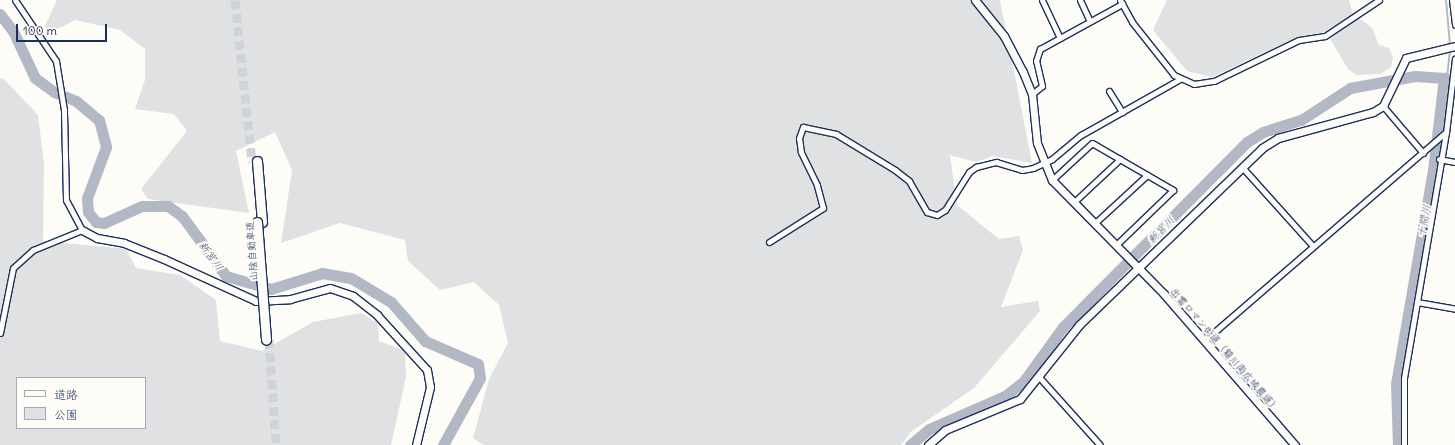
<!DOCTYPE html>
<html>
<head>
<meta charset="utf-8">
<style>
  body { margin:0 }
  #map { position:relative; width:1455px; height:445px; overflow:hidden; background:#fdfcf7; font-family:Delius,"Klee One",sans-serif }
  div>[style] { position:absolute }
  .green>* { inset:0; background:#e0e1e3 }
  .stream>* { height:2px; margin:-1px; padding:0 1px; transform-origin:1px; border-radius:1px; background:#b3b8c5 }
  .river>* { height:11px; margin:-5.5px; padding:0 5.5px; transform-origin:5.5px; border-radius:5.5px; background:#b3b8c5 }
  .highway-tunnel>* { height:9px; margin-top:-4.5px; transform-origin:0; background:repeating-linear-gradient(90deg,#d0d3d8 0 9px,transparent 0 13.5px) }
  .roads { filter:drop-shadow(1px 0 #1b2f5e) drop-shadow(-1px 0 #1b2f5e) drop-shadow(0 1px #1b2f5e) drop-shadow(0 -1px #1b2f5e) }
  .street>* { height:5px; margin:-2.5px; padding:0 2.5px; transform-origin:2.5px; border-radius:2.5px; background:#fdfcf7 }
  .secondary>* { height:7px; margin:-3.5px; padding:0 3.5px; transform-origin:3.5px; border-radius:3.5px; background:#fdfcf7 }
  .highway>* { height:9px; margin:-4.5px; padding:0 4.5px; transform-origin:4.5px; border-radius:4.5px; background:#fdfcf7 }
  .bridges { filter:drop-shadow(1px 0 #1b2f5e) drop-shadow(-1px 0 #1b2f5e) drop-shadow(0 1px #1b2f5e) drop-shadow(0 -1px #1b2f5e) }
  .highway-bridge>* { height:9px; margin:-4.5px; padding:0 4.5px; transform-origin:4.5px; border-radius:4.5px; background:#fdfcf7 }
  span { translate:-50% -50%; white-space:nowrap; text-align:center; line-height:1.15; -webkit-text-stroke:4px #fdfcf7; paint-order:stroke }
  .street-label { font-size:10px; color:#1b2f5e }
  .water-label { font-size:11px; color:#49587d; font-style:italic }
  .legend { position:absolute; left:16px; top:377px; width:130px; height:52px; box-sizing:border-box; background:#fdfcf7; border:1px solid #a3aaba; margin:0; padding:5px 7px; list-style:none; font-size:12px; color:#1b2f5e }
  .legend li { display:flex; align-items:center; gap:8px; height:20px }
  .legend b { width:20px; border:1px solid #a3aaba }
  .scale { position:absolute; left:16px; top:24px; width:91px; height:18px; box-sizing:border-box; border:2px solid #1b2f5e; border-top:0; padding-left:5px; font-size:12px; line-height:14px; white-space:nowrap; color:#1b2f5e; -webkit-text-stroke:3px #fdfcf7; paint-order:stroke }
</style>
</head>
<body>
<div id="map">
  <div class="green">
    <i style="clip-path:polygon(57px 0,1000px 0,1032px 163px,993px 156px,976px 162px,950px 155px,957px 205px,999px 239px,1019px 236px,1023px 250px,1001px 307px,1038px 301px,1040px 311px,974px 388px,912px 431px,901px 445px,484px 445px,473px 438px,489px 379px,508px 343px,499px 305px,474px 282px,440px 290px,408px 261px,405px 240px,340px 223px,281px 243px,292px 170px,275px 132px,236px 151px,249px 213px,148px 199px,141px 189px,187px 131px,174px 114px,135px 109px,145px 80px,145px 49px,120px 30px,75px 20px,48px 34px,45px 26px)"></i>
    <i style="clip-path:polygon(1167px 0,1349px 0,1353px 14px,1325px 32px,1298px 37px,1212px 77px,1187px 71px,1153px 30px)"></i>
    <i style="clip-path:polygon(1359px 18px,1372px 28px,1379px 45px,1389px 48px,1393px 58px,1391px 67px,1380px 74px,1357px 75px,1348px 69px,1330px 39px)"></i>
    <i style="clip-path:polygon(evenodd,3px 78px,38px 115px,44px 164px,43px 241px,126px 249px,136px 268px,180px 275px,216px 300px,220px 341px,262px 351px,313px 322px,361px 313px,378px 323px,379px 341px,405px 351px,406px 377px,391px 445px,0 445px,0 79px,3px 78px,17px 378px,145px 378px,145px 428px,17px 428px,17px 378px)"></i>
  </div>
  <div class="stream">
    <i style="left:1446px;top:0;width:45px;rotate:84.9deg"></i>
    <i style="left:1447px;top:78px;width:29px;rotate:-84deg"></i>
  </div>
  <div class="river">
    <i style="left:0;top:14px;width:21px;rotate:53deg"></i>
    <i style="left:13px;top:31px;width:52px;rotate:64.9deg"></i>
    <i style="left:35px;top:78px;width:24px;rotate:36deg"></i>
    <i style="left:54px;top:92px;width:24px;rotate:22deg"></i>
    <i style="left:76px;top:101px;width:30px;rotate:40deg"></i>
    <i style="left:99px;top:120px;width:28px;rotate:75deg"></i>
    <i style="left:106px;top:147px;width:54px;rotate:110.4deg"></i>
    <i style="left:87px;top:198px;width:14px;rotate:86deg"></i>
    <i style="left:88px;top:212px;width:13px;rotate:51deg"></i>
    <i style="left:96px;top:222px;width:8px;rotate:7deg"></i>
    <i style="left:104px;top:223px;width:42px;rotate:-24.1deg"></i>
    <i style="left:142px;top:206px;width:26px"></i>
    <i style="left:168px;top:206px;width:17px;rotate:36deg"></i>
    <i style="left:182px;top:216px;width:74px;rotate:53.7deg"></i>
    <i style="left:226px;top:276px;width:47px;rotate:16.1deg"></i>
    <i style="left:271px;top:289px;width:53px;rotate:-17.4deg"></i>
    <i style="left:322px;top:273px;width:29px;rotate:10deg"></i>
    <i style="left:351px;top:278px;width:47px;rotate:31deg"></i>
    <i style="left:391px;top:302px;width:52px;rotate:48.9deg"></i>
    <i style="left:425px;top:341px;width:58px;rotate:23.5deg"></i>
    <i style="left:478px;top:364px;width:14px;rotate:82deg"></i>
    <i style="left:480px;top:378px;width:77px;rotate:118.9deg"></i>
    <i style="left:910px;top:445px;width:25px;rotate:-40deg"></i>
    <i style="left:929px;top:429px;width:83px;rotate:-23.5deg"></i>
    <i style="left:1005px;top:396px;width:24px;rotate:-38deg"></i>
    <i style="left:1024px;top:381px;width:67px;rotate:-54.2deg"></i>
    <i style="left:1063px;top:327px;width:261px;rotate:-45.2deg"></i>
    <i style="left:1247px;top:142px;width:19px;rotate:-32deg"></i>
    <i style="left:1263px;top:132px;width:40px;rotate:-18deg"></i>
    <i style="left:1301px;top:120px;width:59px;rotate:-33.1deg"></i>
    <i style="left:1350px;top:88px;width:66px;rotate:-10.5deg"></i>
    <i style="left:1415px;top:76px;width:29px;rotate:4deg"></i>
    <i style="left:1398px;top:445px;width:61px;rotate:-91.9deg"></i>
    <i style="left:1396px;top:384px;width:217px;rotate:-80.2deg"></i>
    <i style="left:1433px;top:170px;width:93px;rotate:-83.2deg"></i>
    <i style="left:1444px;top:78px;width:6px;rotate:9deg"></i>
  </div>
  <div class="highway-tunnel">
    <i style="left:235px;top:0;width:163px;rotate:84deg"></i>
    <i style="left:269px;top:339px;width:106px;rotate:86.2deg"></i>
  </div>
  <div class="roads">
    <div class="street">
      <i style="left:1042px;top:0;width:42px;rotate:64.7deg"></i>
      <i style="left:1080px;top:0;width:23px;rotate:65deg"></i>
      <i style="left:1120px;top:0;width:25px;rotate:61deg"></i>
      <i style="left:1132px;top:22px;width:68px;rotate:51.6deg"></i>
      <i style="left:1174px;top:75px;width:22px;rotate:24deg"></i>
      <i style="left:1194px;top:84px;width:20px;rotate:-9deg"></i>
      <i style="left:1214px;top:81px;width:94px;rotate:-25.8deg"></i>
      <i style="left:1299px;top:40px;width:26px;rotate:-9deg"></i>
      <i style="left:1325px;top:36px;width:65px;rotate:-33.7deg"></i>
      <i style="left:1452px;top:0;width:25px;rotate:83deg"></i>
      <i style="left:1109px;top:91px;width:25px;rotate:58deg"></i>
      <i style="left:1032px;top:94px;width:13px;rotate:-39deg"></i>
      <i style="left:1042px;top:86px;width:26px;rotate:-103deg"></i>
      <i style="left:1036px;top:61px;width:13px;rotate:-72deg"></i>
      <i style="left:1040px;top:49px;width:94px;rotate:-28.8deg"></i>
      <i style="left:1383px;top:106px;width:62px;rotate:49.6deg"></i>
      <i style="left:1439px;top:159px;width:16px;rotate:11deg"></i>
      <i style="left:1242px;top:167px;width:106px;rotate:48.1deg"></i>
      <i style="left:1052px;top:180px;width:54px;rotate:-42.8deg"></i>
      <i style="left:1092px;top:143px;width:94px;rotate:30.1deg"></i>
      <i style="left:1173px;top:190px;width:79px;rotate:136deg"></i>
      <i style="left:1074px;top:202px;width:63px;rotate:-43.1deg"></i>
      <i style="left:1095px;top:223px;width:71px;rotate:-42.7deg"></i>
      <i style="left:769px;top:242px;width:64px;rotate:-32.2deg"></i>
      <i style="left:823px;top:208px;width:24px;rotate:-105deg"></i>
      <i style="left:817px;top:185px;width:37px;rotate:-116deg"></i>
      <i style="left:801px;top:152px;width:14px;rotate:-98deg"></i>
      <i style="left:799px;top:138px;width:12px;rotate:-70deg"></i>
      <i style="left:803px;top:127px;width:34px;rotate:12deg"></i>
      <i style="left:836px;top:134px;width:69px;rotate:31.4deg"></i>
      <i style="left:895px;top:170px;width:18px;rotate:38deg"></i>
      <i style="left:909px;top:181px;width:36px;rotate:60deg"></i>
      <i style="left:927px;top:212px;width:10px;rotate:17deg"></i>
      <i style="left:937px;top:215px;width:9px;rotate:-32deg"></i>
      <i style="left:945px;top:210px;width:45px;rotate:-57.7deg"></i>
      <i style="left:969px;top:172px;width:9px;rotate:-36deg"></i>
      <i style="left:976px;top:167px;width:21px;rotate:-14deg"></i>
      <i style="left:996px;top:162px;width:27px;rotate:17deg"></i>
      <i style="left:1022px;top:170px;width:11px;rotate:-10deg"></i>
      <i style="left:1033px;top:168px;width:21px;rotate:-25deg"></i>
      <i style="left:1052px;top:159px;width:38px;rotate:-40deg"></i>
      <i style="left:1081px;top:135px;width:114px;rotate:-29.5deg"></i>
      <i style="left:1417px;top:302px;width:39px;rotate:10deg"></i>
      <i style="left:0;top:333px;width:66px;rotate:-78.7deg"></i>
      <i style="left:13px;top:268px;width:27px;rotate:-42deg"></i>
      <i style="left:33px;top:250px;width:53px;rotate:-22.2deg"></i>
      <i style="left:82px;top:230px;width:34px;rotate:-118deg"></i>
      <i style="left:66px;top:200px;width:90px;rotate:-91.3deg"></i>
      <i style="left:64px;top:110px;width:50px;rotate:-99.3deg"></i>
      <i style="left:56px;top:61px;width:73px;rotate:-123.9deg"></i>
      <i style="left:1205px;top:340px;width:317px;rotate:-40.8deg"></i>
      <i style="left:1039px;top:377px;width:91px;rotate:48.1deg"></i>
      <i style="left:1404px;top:445px;width:67px;rotate:-90deg"></i>
      <i style="left:1404px;top:378px;width:249px;rotate:-80.3deg"></i>
      <i style="left:1446px;top:133px;width:75px;rotate:-83.1deg"></i>
    </div>
    <div class="secondary">
      <i style="left:975px;top:0;width:46px;rotate:51.1deg"></i>
      <i style="left:1004px;top:36px;width:41px;rotate:62.2deg"></i>
      <i style="left:1023px;top:72px;width:24px;rotate:68deg"></i>
      <i style="left:1032px;top:94px;width:49px;rotate:84.2deg"></i>
      <i style="left:1037px;top:143px;width:40px;rotate:68deg"></i>
      <i style="left:1052px;top:180px;width:160px;rotate:45.5deg"></i>
      <i style="left:1164px;top:294px;width:200px;rotate:49.1deg"></i>
      <i style="left:82px;top:230px;width:17px;rotate:28deg"></i>
      <i style="left:97px;top:238px;width:27px;rotate:10deg"></i>
      <i style="left:124px;top:243px;width:43px;rotate:21.8deg"></i>
      <i style="left:164px;top:259px;width:101px;rotate:24.5deg"></i>
      <i style="left:256px;top:301px;width:34px;rotate:-3deg"></i>
      <i style="left:290px;top:299px;width:41px;rotate:-15.4deg"></i>
      <i style="left:330px;top:288px;width:24px;rotate:19deg"></i>
      <i style="left:353px;top:296px;width:31px;rotate:38deg"></i>
      <i style="left:377px;top:315px;width:74px;rotate:47.7deg"></i>
      <i style="left:427px;top:370px;width:17px;rotate:80deg"></i>
      <i style="left:430px;top:387px;width:60px;rotate:103.6deg"></i>
      <i style="left:928px;top:445px;width:23px;rotate:-41deg"></i>
      <i style="left:945px;top:430px;width:81px;rotate:-22.5deg"></i>
      <i style="left:1020px;top:399px;width:95px;rotate:-51.4deg"></i>
      <i style="left:1079px;top:325px;width:255px;rotate:-44deg"></i>
      <i style="left:1262px;top:148px;width:19px;rotate:-32deg"></i>
      <i style="left:1278px;top:138px;width:98px;rotate:-15.3deg"></i>
      <i style="left:1373px;top:112px;width:12px;rotate:-31deg"></i>
      <i style="left:1383px;top:106px;width:53px;rotate:-64.4deg"></i>
      <i style="left:1406px;top:58px;width:50px;rotate:-13.8deg"></i>
    </div>
    <div class="highway">
      <i style="left:257px;top:161px;width:61px;rotate:85.3deg"></i>
    </div>
  </div>
  <div class="bridges">
    <div class="highway-bridge">
      <i style="left:257px;top:222px;width:118px;rotate:85.6deg"></i>
    </div>
  </div>
  <div class="street-label">
    <span style="left:252px;top:251px;rotate:-94deg">山陰自動車道</span>
    <span style="left:1225px;top:350px;rotate:49deg">出雲ロマン街道（簸川南広域農道）</span>
  </div>
  <div class="water-label">
    <span style="left:1424px;top:221px;rotate:-80deg">十間川</span>
    <span style="left:1161px;top:230px;rotate:-46deg">新宮川</span>
    <span style="left:211px;top:256px;rotate:54deg">新宮川</span>
  </div>
  <ul class="legend">
  <li><b style="height:5px;background:#fdfcf7"></b>道路</li>
  <li><b style="height:11px;background:#e0e1e3"></b>公園</li>
  </ul>
  <div class="scale">100 m</div>
</div>
</body>
</html>
